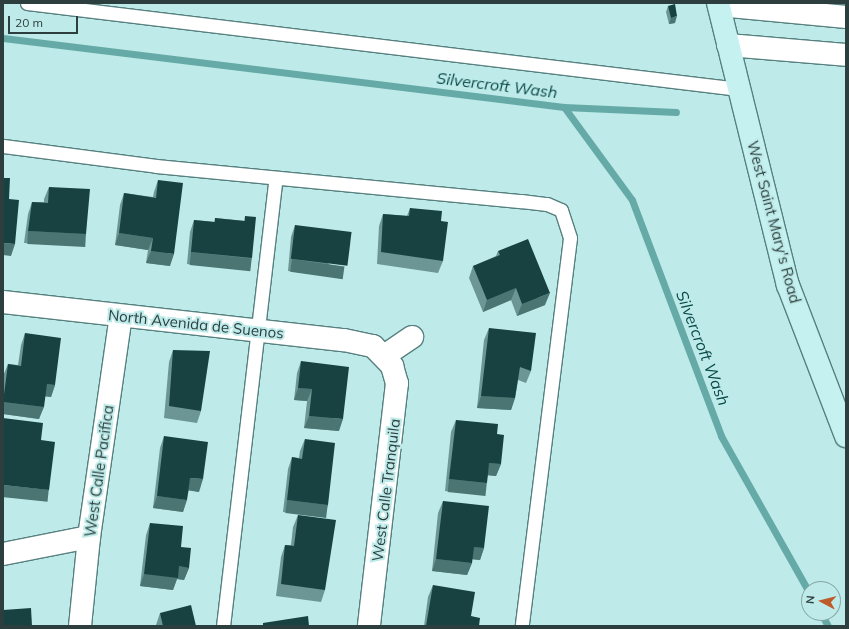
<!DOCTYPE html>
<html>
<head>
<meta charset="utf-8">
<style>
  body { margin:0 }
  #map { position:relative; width:849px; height:629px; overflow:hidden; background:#beebe9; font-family:Mulish,sans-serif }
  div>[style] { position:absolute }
  .stream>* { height:7px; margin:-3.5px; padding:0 3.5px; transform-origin:3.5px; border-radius:3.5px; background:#66aaa8 }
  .roads { filter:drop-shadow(1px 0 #56807f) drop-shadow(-1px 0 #56807f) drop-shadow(0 1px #56807f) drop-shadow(0 -1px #56807f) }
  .service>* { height:13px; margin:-6.5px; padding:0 6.5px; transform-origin:6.5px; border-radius:6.5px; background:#fff }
  .minor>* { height:22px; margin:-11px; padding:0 11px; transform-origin:11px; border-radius:11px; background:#fff }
  .secondary>* { height:22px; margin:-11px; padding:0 11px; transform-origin:11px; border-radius:11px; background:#c5f1f1 }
  .wall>* { inset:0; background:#6b9695 }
  .shaded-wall>* { inset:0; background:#4a7573; transform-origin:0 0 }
  .building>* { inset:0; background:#184241; transform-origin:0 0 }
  span { translate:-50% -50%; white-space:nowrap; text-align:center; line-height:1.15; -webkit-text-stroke:4px #beebe9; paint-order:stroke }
  .street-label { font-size:15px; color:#2c3e3d }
  .water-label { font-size:16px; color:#094948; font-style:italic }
  .frame { position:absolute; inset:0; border:4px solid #2c3e3d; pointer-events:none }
  .north { position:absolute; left:801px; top:581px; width:40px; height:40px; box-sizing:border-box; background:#beebe9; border:1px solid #84a6a4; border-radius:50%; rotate:277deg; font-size:11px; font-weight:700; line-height:16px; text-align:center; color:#2c3e3d }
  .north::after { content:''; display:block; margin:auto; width:14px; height:18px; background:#bf5a29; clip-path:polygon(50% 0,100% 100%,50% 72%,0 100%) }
  .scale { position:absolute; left:8px; top:16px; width:70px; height:18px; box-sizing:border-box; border:2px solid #2c3e3d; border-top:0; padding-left:5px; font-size:12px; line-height:14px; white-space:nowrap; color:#2c3e3d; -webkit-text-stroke:3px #beebe9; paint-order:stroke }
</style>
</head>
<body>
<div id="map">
  <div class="stream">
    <i style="left:3px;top:38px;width:565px;rotate:7.01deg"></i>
    <i style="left:564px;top:107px;width:115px;rotate:53.8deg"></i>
    <i style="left:632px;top:200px;width:252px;rotate:69.3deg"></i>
    <i style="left:721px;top:436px;width:179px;rotate:60.6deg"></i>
    <i style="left:564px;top:107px;width:112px;rotate:2.6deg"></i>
    <i style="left:821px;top:613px;width:15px;rotate:62deg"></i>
  </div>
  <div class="roads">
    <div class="service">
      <i style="left:27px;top:3px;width:717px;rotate:6.89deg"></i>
      <i style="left:3px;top:146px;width:154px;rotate:7.4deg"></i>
      <i style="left:156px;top:166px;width:367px;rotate:5.5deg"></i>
      <i style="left:521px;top:201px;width:26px;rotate:7deg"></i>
      <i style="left:547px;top:204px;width:15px;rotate:23deg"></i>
      <i style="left:561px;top:210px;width:29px;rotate:72deg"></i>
      <i style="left:570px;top:238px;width:391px;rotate:97.1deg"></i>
      <i style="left:223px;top:626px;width:451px;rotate:-83.3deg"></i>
    </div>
    <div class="minor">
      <i style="left:719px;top:5px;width:128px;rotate:5.4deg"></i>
      <i style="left:728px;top:45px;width:118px;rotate:4.8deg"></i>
      <i style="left:3px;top:302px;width:343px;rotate:6.4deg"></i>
      <i style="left:344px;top:340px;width:30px;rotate:12deg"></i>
      <i style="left:373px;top:346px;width:28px;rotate:46deg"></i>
      <i style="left:392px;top:366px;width:18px;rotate:74deg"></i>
      <i style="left:397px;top:383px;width:245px;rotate:96.6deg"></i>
      <i style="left:384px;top:356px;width:34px;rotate:-34deg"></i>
      <i style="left:3px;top:554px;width:88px;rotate:-11.2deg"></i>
      <i style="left:80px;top:626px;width:89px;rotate:-84.2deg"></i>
      <i style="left:89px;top:537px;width:223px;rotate:-81.8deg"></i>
    </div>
    <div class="secondary">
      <i style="left:718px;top:3px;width:291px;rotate:76.1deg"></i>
      <i style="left:788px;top:285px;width:162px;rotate:69deg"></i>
    </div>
  </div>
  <div class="wall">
    <i style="clip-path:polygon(668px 6px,675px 23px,669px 24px,666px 12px)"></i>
    <i style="clip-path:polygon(158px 180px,170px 266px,146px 263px,148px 250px,115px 245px,120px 205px,124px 193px,153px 197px,154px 192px)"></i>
    <i style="clip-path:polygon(49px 187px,86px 234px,82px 246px,24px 243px,28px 214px,32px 202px,44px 202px,44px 199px)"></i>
    <i style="clip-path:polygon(410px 208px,441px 221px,443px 261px,438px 273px,377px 264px,379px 226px,383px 214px,407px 216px)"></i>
    <i style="clip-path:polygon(245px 216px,252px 258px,247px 270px,187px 264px,190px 232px,194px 220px,214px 222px,215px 218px,244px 221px)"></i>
    <i style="clip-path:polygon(295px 225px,341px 278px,288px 271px,291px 237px)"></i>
    <i style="clip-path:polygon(498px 251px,545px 305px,517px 316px,511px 300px,483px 312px,469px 278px,473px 266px,496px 256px)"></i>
    <i style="clip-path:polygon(489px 328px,531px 371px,526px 383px,518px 380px,515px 398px,511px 410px,477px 408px,484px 340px)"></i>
    <i style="clip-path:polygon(25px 333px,55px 385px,51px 397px,45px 396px,39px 419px,3px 414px,3px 376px,8px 364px,18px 365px,21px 345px)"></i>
    <i style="clip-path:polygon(173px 350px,201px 411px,197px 423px,164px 418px,169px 362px)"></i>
    <i style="clip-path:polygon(301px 361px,339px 431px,304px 428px,307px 401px,294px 400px,297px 373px)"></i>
    <i style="clip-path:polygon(456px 420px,497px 434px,501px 464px,496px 476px,488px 475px,483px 495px,445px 491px,451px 432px)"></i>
    <i style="clip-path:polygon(164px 436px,199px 492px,189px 490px,183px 512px,153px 508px,160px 448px)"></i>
    <i style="clip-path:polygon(305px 439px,328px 505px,324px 517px,283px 512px,288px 469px,292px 457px,299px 458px,300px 451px)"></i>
    <i style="clip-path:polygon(443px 501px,484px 548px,480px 560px,472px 559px,472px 563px,467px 575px,432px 571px,438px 513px)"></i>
    <i style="clip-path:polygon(298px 515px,325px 590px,321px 602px,276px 596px,281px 557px,285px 545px,291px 545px,293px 527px)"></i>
    <i style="clip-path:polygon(150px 523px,181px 547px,189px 568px,184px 580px,177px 579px,173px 590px,140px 586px,146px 535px)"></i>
    <i style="clip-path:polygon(433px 585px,471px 616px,479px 626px,424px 626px,428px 597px)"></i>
    <i style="clip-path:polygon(160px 613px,196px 626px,156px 626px,156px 625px)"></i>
  </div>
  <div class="shaded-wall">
    <i style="clip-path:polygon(677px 16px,675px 23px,669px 24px,671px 18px)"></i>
    <i style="left:28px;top:231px;width:58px;height:13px;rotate:3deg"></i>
    <i style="clip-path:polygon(119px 233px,153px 238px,148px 250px,115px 245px)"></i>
    <i style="clip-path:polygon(3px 243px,15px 244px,11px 256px,3px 255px)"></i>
    <i style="clip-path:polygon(151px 251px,174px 254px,170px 266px,146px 263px)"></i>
    <i style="left:191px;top:252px;width:61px;height:13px;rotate:6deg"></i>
    <i style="left:292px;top:259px;width:53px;height:13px;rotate:8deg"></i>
    <i style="clip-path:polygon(516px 288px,511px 300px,483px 312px,487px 300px)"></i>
    <i style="clip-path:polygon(550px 293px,545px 305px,517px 316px,522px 304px)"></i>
    <i style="clip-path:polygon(47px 384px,55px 385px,51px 397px,42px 396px)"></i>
    <i style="clip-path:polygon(298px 388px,312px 389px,307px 401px,294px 400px)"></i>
    <i style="clip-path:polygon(481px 396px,515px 398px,511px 410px,477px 408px)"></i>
    <i style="clip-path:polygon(3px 402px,44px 407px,39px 419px,3px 414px)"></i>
    <i style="clip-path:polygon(309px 416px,343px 419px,339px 431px,304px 428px)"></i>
    <i style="clip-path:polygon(489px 463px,501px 464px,496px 476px,485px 475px)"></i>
    <i style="clip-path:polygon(190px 478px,203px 479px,199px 492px,186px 490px)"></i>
    <i style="left:449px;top:479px;width:38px;height:13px;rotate:6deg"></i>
    <i style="left:3px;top:485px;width:46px;height:12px;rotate:6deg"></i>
    <i style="clip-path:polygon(157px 496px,187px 500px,183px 512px,153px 508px)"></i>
    <i style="left:287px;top:500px;width:41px;height:13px;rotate:7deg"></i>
    <i style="clip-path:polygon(474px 547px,484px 548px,480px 560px,469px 559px)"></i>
    <i style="clip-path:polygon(436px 559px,472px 563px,467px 575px,432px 571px)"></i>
    <i style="clip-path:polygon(179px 566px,189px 568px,184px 580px,177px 579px,173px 590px,140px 586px,144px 574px)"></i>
  </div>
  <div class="building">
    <i style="clip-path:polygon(675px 4px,677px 16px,671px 18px,668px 6px)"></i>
    <i style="clip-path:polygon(3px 178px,10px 178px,9px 199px,19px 200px,15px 244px,3px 243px)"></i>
    <i style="clip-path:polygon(158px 180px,183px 183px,174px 254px,151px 251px,153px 238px,119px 233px,124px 193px,156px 198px)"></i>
    <i style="clip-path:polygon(49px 187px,90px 189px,86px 234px,28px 231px,32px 202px,48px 203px)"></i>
    <i style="clip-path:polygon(410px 208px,442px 211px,441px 221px,448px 222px,443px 261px,381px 252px,383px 214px,409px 216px)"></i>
    <i style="clip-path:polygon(245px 216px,256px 217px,252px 258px,191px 252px,194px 220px,215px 222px,215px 218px,245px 221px)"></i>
    <i style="left:295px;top:225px;width:57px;height:34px;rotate:7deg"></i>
    <i style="clip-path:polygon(528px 239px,550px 293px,522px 304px,516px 288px,487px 300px,473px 266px,500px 255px,498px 251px)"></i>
    <i style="clip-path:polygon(489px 328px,536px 333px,531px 371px,520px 367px,515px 398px,481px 396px)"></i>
    <i style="clip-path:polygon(25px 333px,61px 338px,55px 385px,47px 384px,44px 407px,3px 402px,8px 364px,21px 366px)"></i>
    <i style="clip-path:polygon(173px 350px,210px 351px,201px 411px,169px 406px)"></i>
    <i style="clip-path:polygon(301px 361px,349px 367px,343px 419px,309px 416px,312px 389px,298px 388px)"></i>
    <i style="clip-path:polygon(3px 418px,43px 423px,41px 440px,55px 442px,49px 490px,3px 485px)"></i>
    <i style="clip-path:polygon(456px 420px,498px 424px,497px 434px,504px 435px,501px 464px,489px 463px,487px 483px,449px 479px)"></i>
    <i style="clip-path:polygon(164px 436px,208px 442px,203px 479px,190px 478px,187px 500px,157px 496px)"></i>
    <i style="clip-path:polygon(305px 439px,335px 443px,328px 505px,287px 500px,292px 457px,302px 459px)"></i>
    <i style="clip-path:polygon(443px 501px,489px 506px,484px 548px,474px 547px,472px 563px,436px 559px)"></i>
    <i style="clip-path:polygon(298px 515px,336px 520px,325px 590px,281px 584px,285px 545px,294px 546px)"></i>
    <i style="clip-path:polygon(150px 523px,183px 526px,181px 547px,191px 548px,189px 568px,179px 566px,178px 578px,144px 574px)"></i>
    <i style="clip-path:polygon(433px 585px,475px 592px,471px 616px,480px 618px,479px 626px,426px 626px)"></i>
    <i style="clip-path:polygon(191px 605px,196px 626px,163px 626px,160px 613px)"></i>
    <i style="clip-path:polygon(31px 608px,32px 626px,3px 626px,3px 610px)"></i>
    <i style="clip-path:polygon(308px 616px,309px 626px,263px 626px,263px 623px)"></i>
  </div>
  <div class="street-label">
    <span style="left:774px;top:222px;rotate:75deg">West Saint Mary's Road</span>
    <span style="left:196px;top:324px;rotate:6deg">North Avenida de Suenos</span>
    <span style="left:99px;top:471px;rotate:-82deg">West Calle Pacifica</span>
    <span style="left:386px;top:490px;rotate:-83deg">West Calle Tranquila</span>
  </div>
  <div class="water-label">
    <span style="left:497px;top:85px;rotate:7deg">Silvercroft Wash</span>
    <span style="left:703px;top:348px;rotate:69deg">Silvercroft Wash</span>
  </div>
  <div class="frame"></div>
  <div class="north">N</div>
  <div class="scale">20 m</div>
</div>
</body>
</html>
